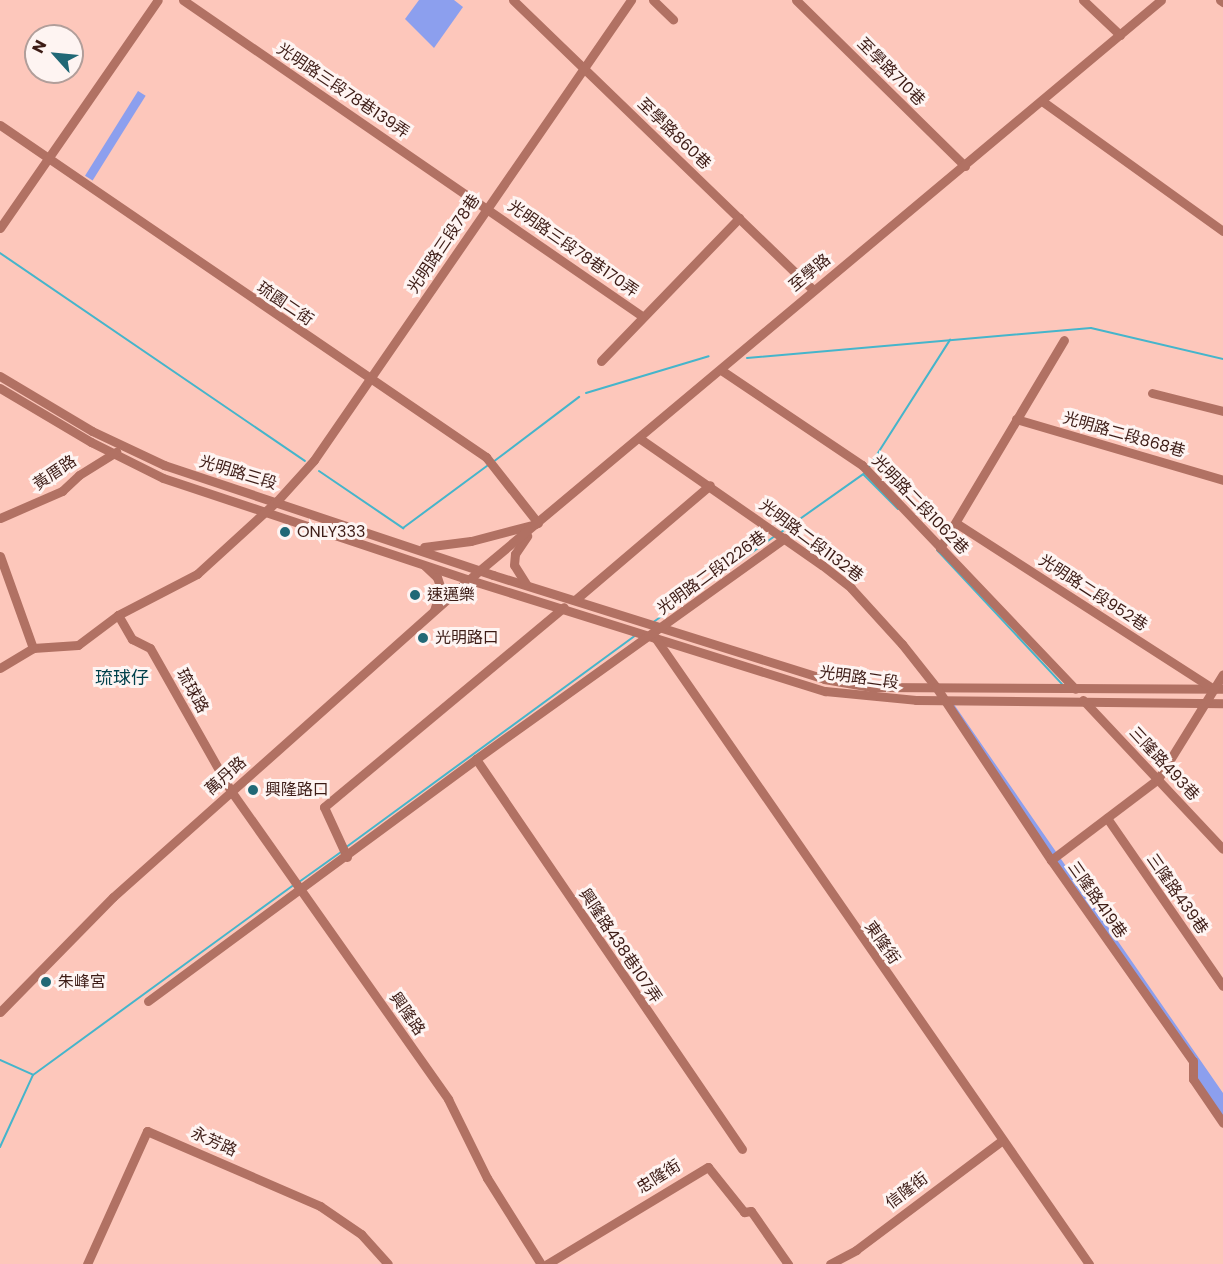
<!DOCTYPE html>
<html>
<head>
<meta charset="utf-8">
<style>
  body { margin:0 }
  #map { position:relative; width:1223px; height:1264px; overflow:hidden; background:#fdc7bb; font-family:Poppins,"Noto Sans TC",sans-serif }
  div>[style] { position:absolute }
  .green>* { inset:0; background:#8c9fee; transform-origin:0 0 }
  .stream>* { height:2px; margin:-1px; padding:0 1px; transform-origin:1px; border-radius:1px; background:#45b5cb }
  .minor>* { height:9px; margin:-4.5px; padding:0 4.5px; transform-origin:4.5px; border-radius:4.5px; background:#b17163 }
  .dots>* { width:16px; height:16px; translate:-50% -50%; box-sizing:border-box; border:3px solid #fef4f2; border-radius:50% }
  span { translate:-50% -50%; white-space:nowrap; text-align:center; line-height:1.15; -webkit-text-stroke:6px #fef4f2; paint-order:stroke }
  .street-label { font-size:16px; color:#3d1c16 }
  .poi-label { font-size:16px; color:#3d1c16 }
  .left { translate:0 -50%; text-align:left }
  .neighbourhood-label { font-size:18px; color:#01414c }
  .north { position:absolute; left:24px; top:24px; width:60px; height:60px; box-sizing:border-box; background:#fef4f2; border:2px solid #b19e9a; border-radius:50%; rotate:297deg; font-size:16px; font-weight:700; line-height:24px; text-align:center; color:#3d1c16 }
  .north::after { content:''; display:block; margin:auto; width:21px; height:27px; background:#216876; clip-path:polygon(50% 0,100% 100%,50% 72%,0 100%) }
</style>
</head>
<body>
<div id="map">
  <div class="green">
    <i style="clip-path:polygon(419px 0,454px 0,463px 7px,434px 48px,405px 19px)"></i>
    <i style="left:138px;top:91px;width:9px;height:100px;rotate:32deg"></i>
    <i style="clip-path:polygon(945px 700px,951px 700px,1223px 1093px,1223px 1123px,1193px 1079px,1193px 1061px)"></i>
  </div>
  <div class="stream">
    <i style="left:0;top:253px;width:369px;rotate:34.3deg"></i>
    <i style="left:747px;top:358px;width:345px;rotate:-5deg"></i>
    <i style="left:1091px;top:328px;width:136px;rotate:13.2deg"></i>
    <i style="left:586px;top:393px;width:128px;rotate:-16.7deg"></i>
    <i style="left:493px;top:462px;width:108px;rotate:-37.1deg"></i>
    <i style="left:869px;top:467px;width:151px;rotate:-57.5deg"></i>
    <i style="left:319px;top:471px;width:102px;rotate:34.2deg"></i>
    <i style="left:403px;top:528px;width:106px;rotate:-36.5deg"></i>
    <i style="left:864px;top:475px;width:48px;rotate:45deg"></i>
    <i style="left:780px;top:533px;width:105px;rotate:-35.3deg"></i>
    <i style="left:937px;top:550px;width:183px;rotate:47deg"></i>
    <i style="left:652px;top:623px;width:151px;rotate:-35.3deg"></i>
    <i style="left:345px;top:848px;width:361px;rotate:-36.2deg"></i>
    <i style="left:299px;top:882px;width:52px;rotate:-35.5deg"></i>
    <i style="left:0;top:1060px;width:36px;rotate:24deg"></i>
    <i style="left:0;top:1147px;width:79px;rotate:-65.4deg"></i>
    <i style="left:33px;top:1075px;width:323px;rotate:-36.1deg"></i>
  </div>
  <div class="minor">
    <i style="left:183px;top:0;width:557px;rotate:34.55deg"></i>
    <i style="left:513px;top:0;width:417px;rotate:44deg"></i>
    <i style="left:653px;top:0;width:28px;rotate:44deg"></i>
    <i style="left:796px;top:0;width:237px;rotate:44.5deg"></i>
    <i style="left:1083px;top:0;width:51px;rotate:43.4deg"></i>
    <i style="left:1220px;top:0;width:4px;rotate:34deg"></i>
    <i style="left:1042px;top:101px;width:223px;rotate:35.7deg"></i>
    <i style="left:0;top:125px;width:589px;rotate:34.34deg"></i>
    <i style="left:486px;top:457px;width:84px;rotate:51.8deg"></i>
    <i style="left:0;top:228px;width:277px;rotate:-55.3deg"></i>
    <i style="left:601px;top:361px;width:199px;rotate:-46deg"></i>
    <i style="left:721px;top:370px;width:170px;rotate:34deg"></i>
    <i style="left:862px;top:465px;width:309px;rotate:46.4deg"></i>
    <i style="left:0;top:376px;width:107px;rotate:30.9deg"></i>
    <i style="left:92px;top:431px;width:80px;rotate:25.3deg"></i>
    <i style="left:164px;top:465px;width:347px;rotate:18.5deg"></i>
    <i style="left:493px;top:575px;width:347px;rotate:17.4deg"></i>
    <i style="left:824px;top:679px;width:48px;rotate:9.7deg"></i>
    <i style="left:871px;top:687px;width:352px;rotate:0.3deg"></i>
    <i style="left:0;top:388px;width:106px;rotate:30.7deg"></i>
    <i style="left:91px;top:442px;width:80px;rotate:26.6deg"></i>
    <i style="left:163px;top:478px;width:324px;rotate:18.4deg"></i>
    <i style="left:470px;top:580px;width:372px;rotate:17.4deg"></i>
    <i style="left:825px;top:691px;width:91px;rotate:5.6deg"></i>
    <i style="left:916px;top:700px;width:307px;rotate:0.6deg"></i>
    <i style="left:1152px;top:393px;width:73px;rotate:14.2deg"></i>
    <i style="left:1016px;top:419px;width:216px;rotate:16.4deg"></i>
    <i style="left:639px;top:438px;width:223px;rotate:34.8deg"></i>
    <i style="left:822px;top:565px;width:37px;rotate:38deg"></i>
    <i style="left:851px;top:588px;width:76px;rotate:47.7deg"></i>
    <i style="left:902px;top:644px;width:55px;rotate:51.7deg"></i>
    <i style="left:936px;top:687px;width:208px;rotate:56.4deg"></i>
    <i style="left:1051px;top:860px;width:246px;rotate:54.8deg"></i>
    <i style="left:1193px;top:1061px;width:18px;rotate:90deg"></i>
    <i style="left:1193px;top:1079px;width:53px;rotate:55.7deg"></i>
    <i style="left:0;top:518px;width:68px;rotate:-23.5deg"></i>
    <i style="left:62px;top:491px;width:23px;rotate:-43deg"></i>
    <i style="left:79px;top:475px;width:44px;rotate:-31.9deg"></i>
    <i style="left:956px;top:523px;width:307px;rotate:32.8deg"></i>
    <i style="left:424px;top:547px;width:47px;rotate:-7.3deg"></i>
    <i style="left:471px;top:541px;width:67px;rotate:-14.7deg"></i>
    <i style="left:940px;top:548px;width:242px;rotate:-59.2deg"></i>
    <i style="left:0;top:556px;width:98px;rotate:70.3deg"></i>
    <i style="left:425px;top:566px;width:16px;rotate:43deg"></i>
    <i style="left:437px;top:577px;width:13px;rotate:72deg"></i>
    <i style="left:441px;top:589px;width:22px;rotate:108deg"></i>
    <i style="left:526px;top:584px;width:22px;rotate:-122deg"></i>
    <i style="left:514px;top:565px;width:11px;rotate:-85deg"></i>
    <i style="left:515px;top:554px;width:22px;rotate:-56deg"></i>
    <i style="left:575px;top:600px;width:177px;rotate:-40.4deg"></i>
    <i style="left:118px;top:615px;width:28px;rotate:60deg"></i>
    <i style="left:132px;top:639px;width:20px;rotate:27deg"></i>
    <i style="left:150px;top:648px;width:164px;rotate:60.5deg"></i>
    <i style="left:231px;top:791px;width:377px;rotate:54.8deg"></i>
    <i style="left:448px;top:1099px;width:88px;rotate:63.7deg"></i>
    <i style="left:487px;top:1178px;width:102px;rotate:57.9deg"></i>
    <i style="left:654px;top:636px;width:764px;rotate:55.29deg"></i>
    <i style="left:33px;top:648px;width:45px;rotate:-3.8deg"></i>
    <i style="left:78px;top:645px;width:50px;rotate:-36.9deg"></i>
    <i style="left:118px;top:615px;width:89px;rotate:-27.4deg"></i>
    <i style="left:197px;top:574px;width:108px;rotate:-42.4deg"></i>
    <i style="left:277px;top:501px;width:55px;rotate:-47.9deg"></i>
    <i style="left:314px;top:460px;width:559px;rotate:-55.43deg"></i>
    <i style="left:0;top:668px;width:39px;rotate:-31deg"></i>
    <i style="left:1083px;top:700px;width:204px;rotate:46.8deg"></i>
    <i style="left:476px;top:759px;width:472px;rotate:55.7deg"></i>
    <i style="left:1107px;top:818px;width:204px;rotate:55.4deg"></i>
    <i style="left:347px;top:857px;width:55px;rotate:-114.7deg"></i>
    <i style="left:324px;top:807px;width:312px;rotate:-39.8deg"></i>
    <i style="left:1051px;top:860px;width:134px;rotate:-37.1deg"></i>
    <i style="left:1158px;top:779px;width:123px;rotate:-58.2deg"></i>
    <i style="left:148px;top:1001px;width:408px;rotate:-36.4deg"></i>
    <i style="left:476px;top:759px;width:380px;rotate:-35.6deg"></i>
    <i style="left:0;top:1012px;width:161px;rotate:-45.5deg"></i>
    <i style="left:113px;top:897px;width:492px;rotate:-41.7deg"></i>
    <i style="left:480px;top:570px;width:888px;rotate:-39.93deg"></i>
    <i style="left:87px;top:1264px;width:146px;rotate:-65.7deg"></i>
    <i style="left:147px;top:1131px;width:189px;rotate:23.4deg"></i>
    <i style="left:320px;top:1206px;width:50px;rotate:34.3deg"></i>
    <i style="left:361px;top:1234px;width:40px;rotate:48deg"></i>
    <i style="left:547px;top:1264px;width:188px;rotate:-31.1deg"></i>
    <i style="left:708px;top:1167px;width:58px;rotate:51.3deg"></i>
    <i style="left:744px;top:1212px;width:7px;rotate:-8deg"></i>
    <i style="left:751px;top:1211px;width:65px;rotate:55.1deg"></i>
    <i style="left:830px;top:1264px;width:30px;rotate:-28deg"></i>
    <i style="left:856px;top:1250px;width:181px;rotate:-36.9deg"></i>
  </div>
  <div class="dots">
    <i style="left:285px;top:532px;background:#216876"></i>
    <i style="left:415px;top:595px;background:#216876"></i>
    <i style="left:423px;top:638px;background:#216876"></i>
    <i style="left:253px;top:790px;background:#216876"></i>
    <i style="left:46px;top:982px;background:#216876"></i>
  </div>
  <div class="street-label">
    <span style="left:891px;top:72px;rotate:45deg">至學路710巷</span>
    <span style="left:343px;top:91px;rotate:34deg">光明路三段78巷139弄</span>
    <span style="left:674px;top:134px;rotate:44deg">至學路860巷</span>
    <span style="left:444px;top:244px;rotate:-56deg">光明路三段78巷</span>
    <span style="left:573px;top:249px;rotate:35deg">光明路三段78巷170弄</span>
    <span style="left:810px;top:273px;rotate:-40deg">至學路</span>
    <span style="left:285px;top:304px;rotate:34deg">琉園二街</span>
    <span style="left:1124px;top:435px;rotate:16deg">光明路二段868巷</span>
    <span style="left:55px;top:473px;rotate:-34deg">黃厝路</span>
    <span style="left:238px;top:473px;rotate:17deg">光明路三段</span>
    <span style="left:920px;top:505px;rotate:46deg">光明路二段1062巷</span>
    <span style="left:811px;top:541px;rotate:37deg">光明路二段1132巷</span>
    <span style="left:712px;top:573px;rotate:-36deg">光明路二段1226巷</span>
    <span style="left:1093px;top:593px;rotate:33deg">光明路二段952巷</span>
    <span style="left:859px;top:678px;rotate:8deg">光明路二段</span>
    <span style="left:192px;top:691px;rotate:61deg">琉球路</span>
    <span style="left:1164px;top:764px;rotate:47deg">三隆路493巷</span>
    <span style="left:226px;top:776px;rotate:-42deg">萬丹路</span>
    <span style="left:1177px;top:894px;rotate:55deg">三隆路439巷</span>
    <span style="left:1097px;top:900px;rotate:55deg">三隆路419巷</span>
    <span style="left:882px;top:943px;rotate:55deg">東隆街</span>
    <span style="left:620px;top:946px;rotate:56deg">興隆路438巷107弄</span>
    <span style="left:407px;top:1014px;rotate:55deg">興隆路</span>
    <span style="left:214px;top:1142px;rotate:24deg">永芳路</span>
    <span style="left:659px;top:1177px;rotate:-32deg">忠隆街</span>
    <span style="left:907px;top:1191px;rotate:-37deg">信隆街</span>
  </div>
  <div class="poi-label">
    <span class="left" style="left:297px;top:532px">ONLY333</span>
    <span class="left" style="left:427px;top:595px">速邁樂</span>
    <span class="left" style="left:435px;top:638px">光明路口</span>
    <span class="left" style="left:265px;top:790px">興隆路口</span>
    <span class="left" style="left:58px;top:982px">朱峰宮</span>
  </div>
  <div class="neighbourhood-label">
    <span style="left:122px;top:678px">琉球仔</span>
  </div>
  <div class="north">N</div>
</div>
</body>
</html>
